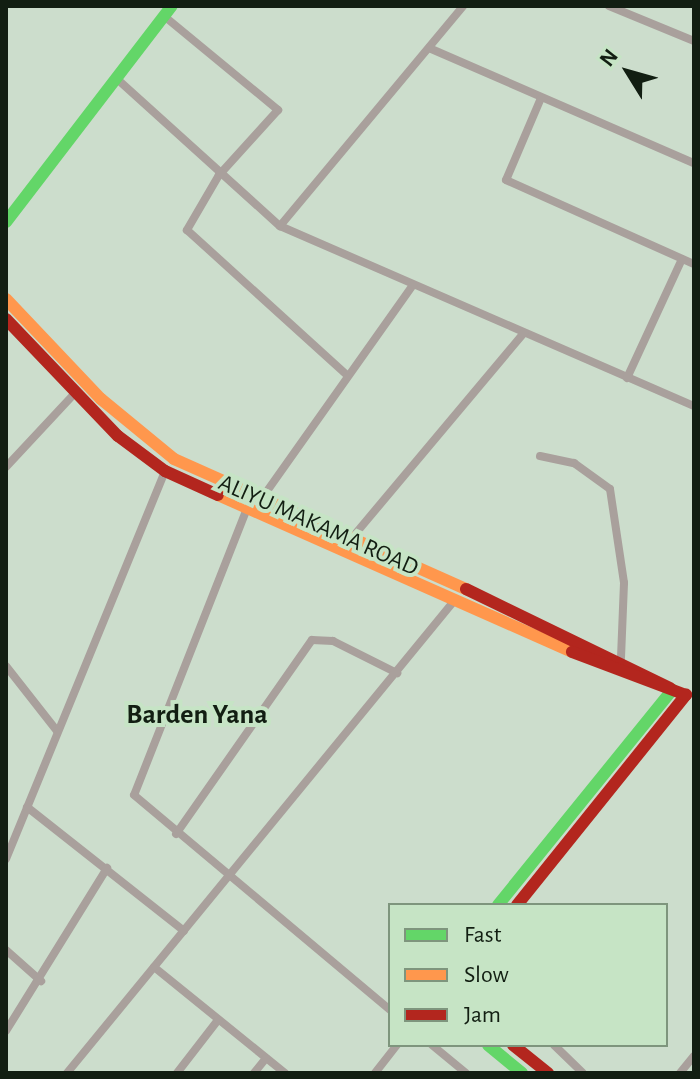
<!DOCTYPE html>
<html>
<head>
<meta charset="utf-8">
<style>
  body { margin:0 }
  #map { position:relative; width:700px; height:1079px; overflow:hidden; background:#cdc; font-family:"Alegreya Sans",sans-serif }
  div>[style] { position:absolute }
  .street>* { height:8px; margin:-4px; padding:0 4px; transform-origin:4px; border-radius:4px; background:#a9a09c }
  .fast>* { height:12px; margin:-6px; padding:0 6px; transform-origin:6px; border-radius:6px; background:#63d668 }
  .slow>* { height:12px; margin:-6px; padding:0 6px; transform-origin:6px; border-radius:6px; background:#ff974d }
  .jam>* { height:12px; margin:-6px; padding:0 6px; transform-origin:6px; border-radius:6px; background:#b3261e }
  span { translate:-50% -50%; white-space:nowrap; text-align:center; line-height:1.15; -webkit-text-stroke:8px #c6e4c5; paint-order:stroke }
  .street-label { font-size:24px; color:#121e12 }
  .quarter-label { font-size:28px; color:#121e12; font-weight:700 }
  .frame { position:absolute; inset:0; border:8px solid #121e12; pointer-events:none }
  .legend { position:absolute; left:388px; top:903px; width:280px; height:144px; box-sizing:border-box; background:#c6e4c5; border:2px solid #7e957d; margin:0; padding:10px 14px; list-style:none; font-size:24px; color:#121e12 }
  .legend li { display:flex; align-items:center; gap:16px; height:40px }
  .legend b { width:40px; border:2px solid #7e957d }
  .north { position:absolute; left:588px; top:32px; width:80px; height:80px; -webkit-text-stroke:6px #c6e4c5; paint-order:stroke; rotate:307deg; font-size:22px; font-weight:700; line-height:32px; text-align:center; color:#121e12 }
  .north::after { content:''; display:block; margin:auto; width:28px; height:36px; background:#121e12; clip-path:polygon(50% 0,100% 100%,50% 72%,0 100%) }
</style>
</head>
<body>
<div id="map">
  <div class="street">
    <i style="left:609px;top:6px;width:92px;rotate:22.4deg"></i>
    <i style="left:164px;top:16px;width:148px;rotate:39.5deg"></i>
    <i style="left:278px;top:110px;width:88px;rotate:132.2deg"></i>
    <i style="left:219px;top:175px;width:64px;rotate:120.2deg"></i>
    <i style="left:187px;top:230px;width:216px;rotate:42.2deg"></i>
    <i style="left:429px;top:48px;width:289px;rotate:23.5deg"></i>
    <i style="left:116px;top:78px;width:221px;rotate:42.1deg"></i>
    <i style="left:280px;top:226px;width:451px;rotate:23.5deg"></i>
    <i style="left:541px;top:98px;width:89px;rotate:113.1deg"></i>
    <i style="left:506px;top:180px;width:206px;rotate:24.1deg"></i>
    <i style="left:280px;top:226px;width:286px;rotate:-50.2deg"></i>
    <i style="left:627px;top:378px;width:131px;rotate:-65.2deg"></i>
    <i style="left:540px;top:456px;width:35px;rotate:12deg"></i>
    <i style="left:574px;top:463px;width:44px;rotate:35.8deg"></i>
    <i style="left:610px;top:489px;width:95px;rotate:81.5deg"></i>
    <i style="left:624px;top:583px;width:75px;rotate:92.3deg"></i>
    <i style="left:6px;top:467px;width:100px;rotate:-47deg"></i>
    <i style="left:260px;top:501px;width:265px;rotate:-54.7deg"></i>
    <i style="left:246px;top:511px;width:305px;rotate:111.5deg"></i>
    <i style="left:134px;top:795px;width:334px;rotate:40deg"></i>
    <i style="left:351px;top:539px;width:269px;rotate:-50deg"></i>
    <i style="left:6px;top:666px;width:83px;rotate:51.9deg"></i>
    <i style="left:27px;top:807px;width:200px;rotate:38.3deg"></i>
    <i style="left:176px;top:834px;width:237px;rotate:-55deg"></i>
    <i style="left:312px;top:640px;width:21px;rotate:3deg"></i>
    <i style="left:333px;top:641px;width:72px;rotate:26.6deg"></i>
    <i style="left:6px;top:859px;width:419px;rotate:-67.7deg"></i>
    <i style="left:6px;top:950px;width:47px;rotate:41.5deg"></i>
    <i style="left:154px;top:967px;width:169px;rotate:39deg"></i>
    <i style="left:6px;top:1031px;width:192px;rotate:-58.2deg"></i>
    <i style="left:432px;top:1045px;width:44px;rotate:39.5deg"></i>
    <i style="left:554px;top:1045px;width:40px;rotate:44deg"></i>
    <i style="left:67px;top:1073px;width:610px;rotate:-50.65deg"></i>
    <i style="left:177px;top:1073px;width:67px;rotate:-52.3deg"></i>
    <i style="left:254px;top:1073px;width:19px;rotate:-51deg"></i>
    <i style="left:375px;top:1073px;width:36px;rotate:-52deg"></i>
    <i style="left:680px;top:1073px;width:22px;rotate:-51deg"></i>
  </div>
  <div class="fast">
    <i style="left:6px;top:222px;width:272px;rotate:-52.5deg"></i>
    <i style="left:498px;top:905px;width:277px;rotate:-51deg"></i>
    <i style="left:488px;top:1045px;width:44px;rotate:39.5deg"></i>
  </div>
  <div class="slow">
    <i style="left:6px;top:299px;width:138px;rotate:46.5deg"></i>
    <i style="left:101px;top:399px;width:94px;rotate:39.4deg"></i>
    <i style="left:174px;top:459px;width:320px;rotate:24deg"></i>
    <i style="left:218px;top:495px;width:387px;rotate:23.9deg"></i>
  </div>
  <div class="jam">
    <i style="left:6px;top:319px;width:162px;rotate:46.3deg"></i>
    <i style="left:118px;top:436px;width:59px;rotate:36.7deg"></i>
    <i style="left:165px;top:471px;width:58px;rotate:24.4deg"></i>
    <i style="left:466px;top:589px;width:227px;rotate:25.9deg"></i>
    <i style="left:517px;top:905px;width:270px;rotate:-51.2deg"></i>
    <i style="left:686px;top:695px;width:122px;rotate:-159.3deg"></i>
    <i style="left:513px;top:1045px;width:45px;rotate:38.7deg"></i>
  </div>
  <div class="street-label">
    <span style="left:318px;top:526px;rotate:24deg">ALIYU MAKAMA ROAD</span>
  </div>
  <div class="quarter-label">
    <span style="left:197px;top:715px">Barden Yana</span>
  </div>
  <div class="frame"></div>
  <ul class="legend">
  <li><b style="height:10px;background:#63d668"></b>Fast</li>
  <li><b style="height:10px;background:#ff974d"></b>Slow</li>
  <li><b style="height:10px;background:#b3261e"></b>Jam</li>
  </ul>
  <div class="north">N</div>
</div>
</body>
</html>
